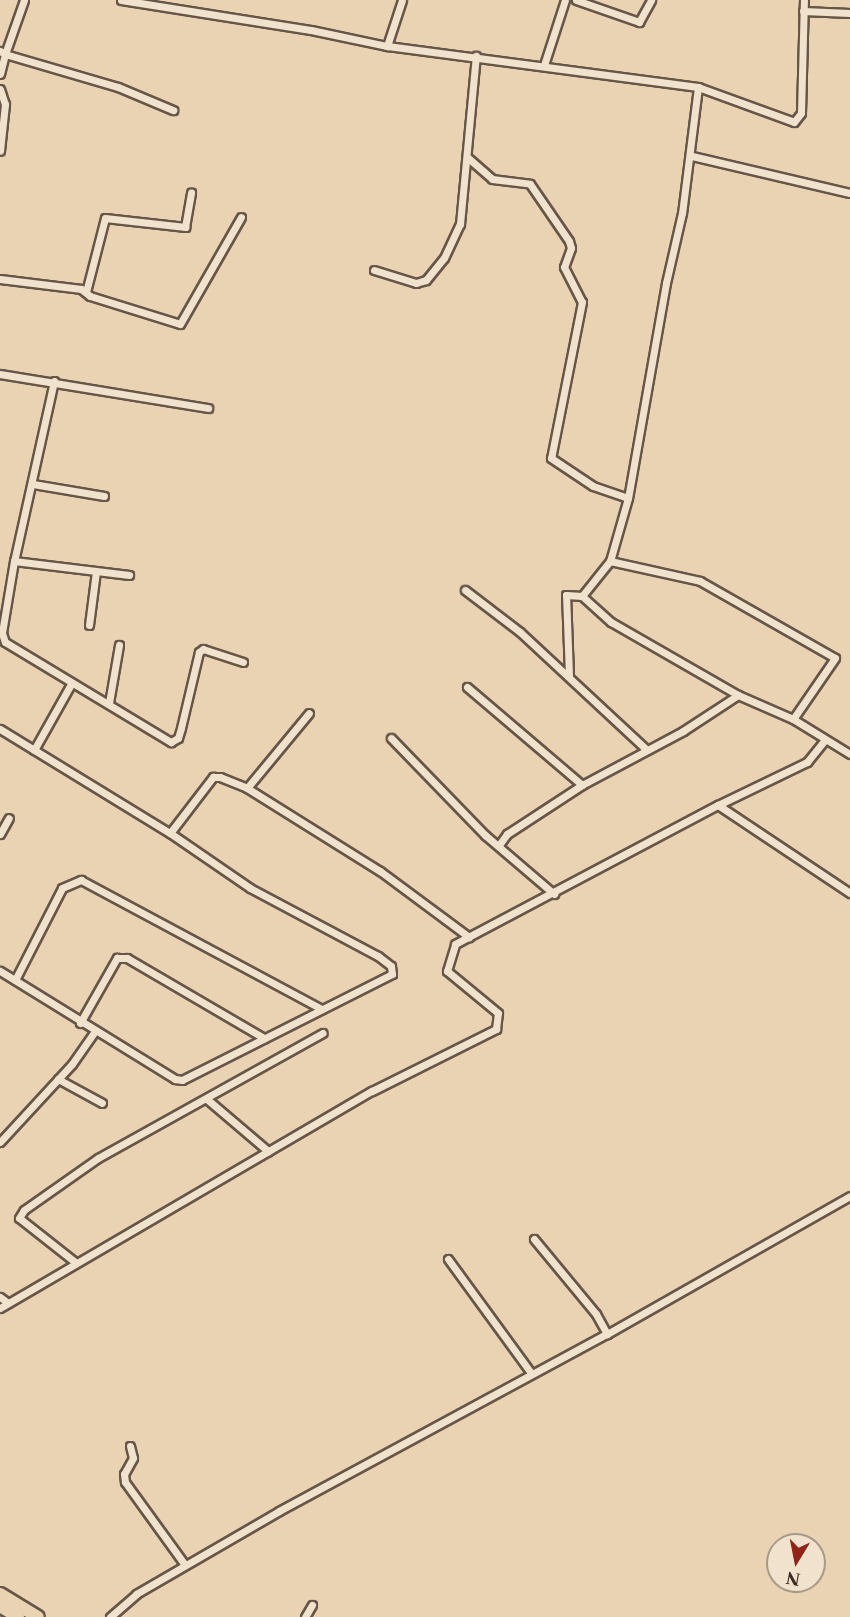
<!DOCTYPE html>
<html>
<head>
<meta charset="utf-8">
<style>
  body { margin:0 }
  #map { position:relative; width:850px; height:1617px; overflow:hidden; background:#e9d3b2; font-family:"Libre Caslon Text",serif }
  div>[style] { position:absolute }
  .roads { filter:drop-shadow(2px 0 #675648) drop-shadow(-2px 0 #675648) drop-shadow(0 2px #675648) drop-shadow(0 -2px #675648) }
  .street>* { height:7px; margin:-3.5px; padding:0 3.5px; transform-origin:3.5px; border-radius:3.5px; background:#f1e2cd }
  .highway>* { height:12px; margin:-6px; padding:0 6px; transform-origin:6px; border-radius:6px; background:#e9d3b2 }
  span { translate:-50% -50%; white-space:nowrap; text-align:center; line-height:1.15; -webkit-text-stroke:4.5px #f1e2cd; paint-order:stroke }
  .north { position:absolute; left:766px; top:1533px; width:60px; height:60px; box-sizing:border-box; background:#f1e2cd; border:2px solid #a9998a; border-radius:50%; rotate:190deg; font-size:16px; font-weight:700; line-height:24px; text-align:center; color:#3c2c25 }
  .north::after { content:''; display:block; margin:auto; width:21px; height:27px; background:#8f2418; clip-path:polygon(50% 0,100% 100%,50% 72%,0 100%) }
</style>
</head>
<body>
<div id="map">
  <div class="roads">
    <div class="street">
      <i style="left:121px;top:0;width:192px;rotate:9deg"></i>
      <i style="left:311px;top:30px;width:78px;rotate:11.9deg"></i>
      <i style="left:387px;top:46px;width:314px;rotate:7.5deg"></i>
      <i style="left:698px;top:87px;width:102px;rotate:20deg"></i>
      <i style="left:794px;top:122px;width:11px;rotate:-52deg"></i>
      <i style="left:801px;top:113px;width:113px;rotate:-88.5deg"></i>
      <i style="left:576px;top:0;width:67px;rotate:19.2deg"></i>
      <i style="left:639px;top:22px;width:25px;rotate:-61deg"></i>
      <i style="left:803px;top:11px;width:47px;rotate:2.4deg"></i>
      <i style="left:387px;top:46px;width:48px;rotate:-71.9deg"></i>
      <i style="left:0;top:51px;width:6px;rotate:31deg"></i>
      <i style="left:5px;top:54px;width:57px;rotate:-70.6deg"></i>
      <i style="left:544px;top:65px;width:68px;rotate:-72.1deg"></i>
      <i style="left:0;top:74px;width:21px;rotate:-76deg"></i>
      <i style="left:5px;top:54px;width:118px;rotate:16.3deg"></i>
      <i style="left:118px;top:87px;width:60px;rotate:22.7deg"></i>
      <i style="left:698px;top:87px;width:127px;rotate:97.2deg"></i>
      <i style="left:682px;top:213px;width:72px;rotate:102.9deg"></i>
      <i style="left:666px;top:283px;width:218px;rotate:100deg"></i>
      <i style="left:628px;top:498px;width:66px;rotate:105.9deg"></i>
      <i style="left:610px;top:561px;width:45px;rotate:128.7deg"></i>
      <i style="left:582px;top:596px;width:39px;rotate:42deg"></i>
      <i style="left:611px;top:622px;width:146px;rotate:29.9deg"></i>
      <i style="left:738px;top:695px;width:60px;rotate:23.6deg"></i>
      <i style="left:793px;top:719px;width:67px;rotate:31.6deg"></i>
      <i style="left:0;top:89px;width:16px;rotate:72deg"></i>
      <i style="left:5px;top:104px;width:47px;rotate:96.1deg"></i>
      <i style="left:692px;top:156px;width:162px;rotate:13.2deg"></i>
      <i style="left:467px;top:157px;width:33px;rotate:41deg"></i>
      <i style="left:492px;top:179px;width:38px;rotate:7deg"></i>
      <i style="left:530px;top:184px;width:69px;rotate:55.6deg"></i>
      <i style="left:569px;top:241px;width:7px;rotate:74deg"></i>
      <i style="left:571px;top:248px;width:20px;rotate:110deg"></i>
      <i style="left:564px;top:267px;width:39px;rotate:63deg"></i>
      <i style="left:582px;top:302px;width:159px;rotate:101.2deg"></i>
      <i style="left:551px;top:458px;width:50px;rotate:33.7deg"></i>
      <i style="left:593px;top:486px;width:37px;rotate:19deg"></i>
      <i style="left:374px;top:270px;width:44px;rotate:17.2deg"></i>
      <i style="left:416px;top:283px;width:10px;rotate:-17deg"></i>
      <i style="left:426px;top:280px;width:28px;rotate:-51deg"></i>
      <i style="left:444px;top:258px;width:38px;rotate:-65deg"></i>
      <i style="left:460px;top:224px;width:169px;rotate:-84.6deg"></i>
      <i style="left:0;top:279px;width:82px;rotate:7deg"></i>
      <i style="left:81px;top:289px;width:11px;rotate:38deg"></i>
      <i style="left:90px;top:296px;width:94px;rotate:17.3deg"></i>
      <i style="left:180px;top:324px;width:123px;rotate:-60.3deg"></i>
      <i style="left:86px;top:292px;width:76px;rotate:-75.6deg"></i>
      <i style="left:105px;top:218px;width:81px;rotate:6.4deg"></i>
      <i style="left:185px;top:227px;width:35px;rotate:-80deg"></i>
      <i style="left:0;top:374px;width:211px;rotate:9.3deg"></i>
      <i style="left:54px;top:381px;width:184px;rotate:102.5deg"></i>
      <i style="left:14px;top:561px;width:73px;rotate:99.5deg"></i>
      <i style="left:2px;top:633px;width:9px;rotate:72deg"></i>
      <i style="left:5px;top:642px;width:194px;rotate:31.1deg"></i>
      <i style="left:171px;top:742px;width:8px;rotate:-30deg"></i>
      <i style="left:178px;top:738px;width:10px;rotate:-73deg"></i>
      <i style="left:181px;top:728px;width:78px;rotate:-76.7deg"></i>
      <i style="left:199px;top:652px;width:5px;rotate:-37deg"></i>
      <i style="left:203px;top:649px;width:42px;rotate:18deg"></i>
      <i style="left:33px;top:484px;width:72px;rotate:9.6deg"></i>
      <i style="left:14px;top:561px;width:116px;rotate:6.9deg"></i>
      <i style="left:610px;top:561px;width:92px;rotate:12.5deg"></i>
      <i style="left:700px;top:581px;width:155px;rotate:29.7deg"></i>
      <i style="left:835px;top:658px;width:74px;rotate:124.5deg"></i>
      <i style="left:465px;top:590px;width:69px;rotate:37.4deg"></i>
      <i style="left:520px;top:632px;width:172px;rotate:42.9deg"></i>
      <i style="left:89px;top:625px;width:54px;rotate:-82.6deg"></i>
      <i style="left:569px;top:675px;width:80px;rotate:-92.1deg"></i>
      <i style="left:566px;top:595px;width:16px;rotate:4deg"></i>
      <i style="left:467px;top:687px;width:151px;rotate:40.4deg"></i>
      <i style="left:109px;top:703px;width:59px;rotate:-80.2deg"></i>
      <i style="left:0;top:729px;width:199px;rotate:31.5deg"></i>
      <i style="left:170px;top:833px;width:97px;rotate:34.5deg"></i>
      <i style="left:250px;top:888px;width:145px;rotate:28deg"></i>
      <i style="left:378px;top:956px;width:16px;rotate:38deg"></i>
      <i style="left:391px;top:966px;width:8px;rotate:83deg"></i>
      <i style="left:392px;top:974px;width:235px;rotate:153.2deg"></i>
      <i style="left:182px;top:1080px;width:7px;rotate:-172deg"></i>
      <i style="left:175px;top:1079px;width:206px;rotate:-148.3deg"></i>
      <i style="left:391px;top:738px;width:135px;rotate:45.9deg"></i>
      <i style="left:485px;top:835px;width:91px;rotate:40.5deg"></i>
      <i style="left:34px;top:750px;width:76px;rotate:-60.7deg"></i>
      <i style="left:247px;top:788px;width:97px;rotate:-50.4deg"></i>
      <i style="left:718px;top:805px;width:159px;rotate:33.7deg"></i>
      <i style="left:170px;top:833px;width:71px;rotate:-52.5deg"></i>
      <i style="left:213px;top:777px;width:7px"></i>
      <i style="left:220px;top:777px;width:29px;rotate:22deg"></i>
      <i style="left:247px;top:788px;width:157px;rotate:32deg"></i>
      <i style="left:380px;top:871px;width:111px;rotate:36.6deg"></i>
      <i style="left:0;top:834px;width:18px;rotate:-61deg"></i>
      <i style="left:499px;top:845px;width:14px;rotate:-54deg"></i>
      <i style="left:507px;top:834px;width:90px;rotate:-33.2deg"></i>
      <i style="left:582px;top:785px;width:115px;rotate:-28.1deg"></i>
      <i style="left:683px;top:731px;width:66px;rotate:-33.2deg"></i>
      <i style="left:15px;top:980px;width:103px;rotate:-62.9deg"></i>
      <i style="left:62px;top:888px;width:21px;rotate:-23deg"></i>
      <i style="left:81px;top:880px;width:273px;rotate:28.2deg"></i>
      <i style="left:80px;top:1023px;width:75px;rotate:-60.4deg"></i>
      <i style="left:117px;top:958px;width:10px"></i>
      <i style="left:127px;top:958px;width:159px;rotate:30.3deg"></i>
      <i style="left:58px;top:1079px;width:50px;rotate:28.6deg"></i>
      <i style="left:208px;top:1100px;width:79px;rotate:40.4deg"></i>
      <i style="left:0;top:1142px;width:106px;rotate:-47.3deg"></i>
      <i style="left:72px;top:1064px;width:40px;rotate:-55.1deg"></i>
      <i style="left:534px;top:1239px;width:97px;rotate:50.4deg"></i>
      <i style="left:596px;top:1314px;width:23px;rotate:61deg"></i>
      <i style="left:448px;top:1259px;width:142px;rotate:53.9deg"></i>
      <i style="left:75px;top:1262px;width:71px;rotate:-141.8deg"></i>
      <i style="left:19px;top:1218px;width:9px;rotate:-58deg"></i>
      <i style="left:24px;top:1210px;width:90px;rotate:-35.1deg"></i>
      <i style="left:98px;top:1158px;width:257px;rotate:-29.1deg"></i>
      <i style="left:0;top:1297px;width:10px;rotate:37deg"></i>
      <i style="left:0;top:1308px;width:431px;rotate:-30.3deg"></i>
      <i style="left:372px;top:1091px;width:139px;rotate:-26.6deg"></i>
      <i style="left:496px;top:1029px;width:16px;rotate:-83deg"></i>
      <i style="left:498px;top:1013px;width:66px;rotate:-140.5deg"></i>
      <i style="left:447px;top:971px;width:28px;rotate:-73deg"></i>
      <i style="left:455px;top:944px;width:297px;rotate:-27.9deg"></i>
      <i style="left:718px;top:805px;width:99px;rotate:-25.8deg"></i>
      <i style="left:807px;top:762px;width:28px;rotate:-51deg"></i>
      <i style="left:130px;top:1446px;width:12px;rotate:76deg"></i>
      <i style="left:133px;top:1458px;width:18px;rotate:119deg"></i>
      <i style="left:124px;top:1474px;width:8px;rotate:83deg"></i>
      <i style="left:125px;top:1482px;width:102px;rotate:54.1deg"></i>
      <i style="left:110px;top:1617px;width:35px;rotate:-41deg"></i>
      <i style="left:136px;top:1594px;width:165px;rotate:-30.1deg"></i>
      <i style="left:279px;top:1511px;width:373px;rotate:-28.4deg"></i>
      <i style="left:607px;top:1334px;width:279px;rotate:-29.6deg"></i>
      <i style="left:305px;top:1617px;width:14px;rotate:-60deg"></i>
    </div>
    <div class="highway">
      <i style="left:0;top:1594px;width:44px;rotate:31.2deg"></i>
      <i style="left:0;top:1606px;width:21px;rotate:31deg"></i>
    </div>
  </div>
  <div class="north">N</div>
</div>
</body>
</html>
